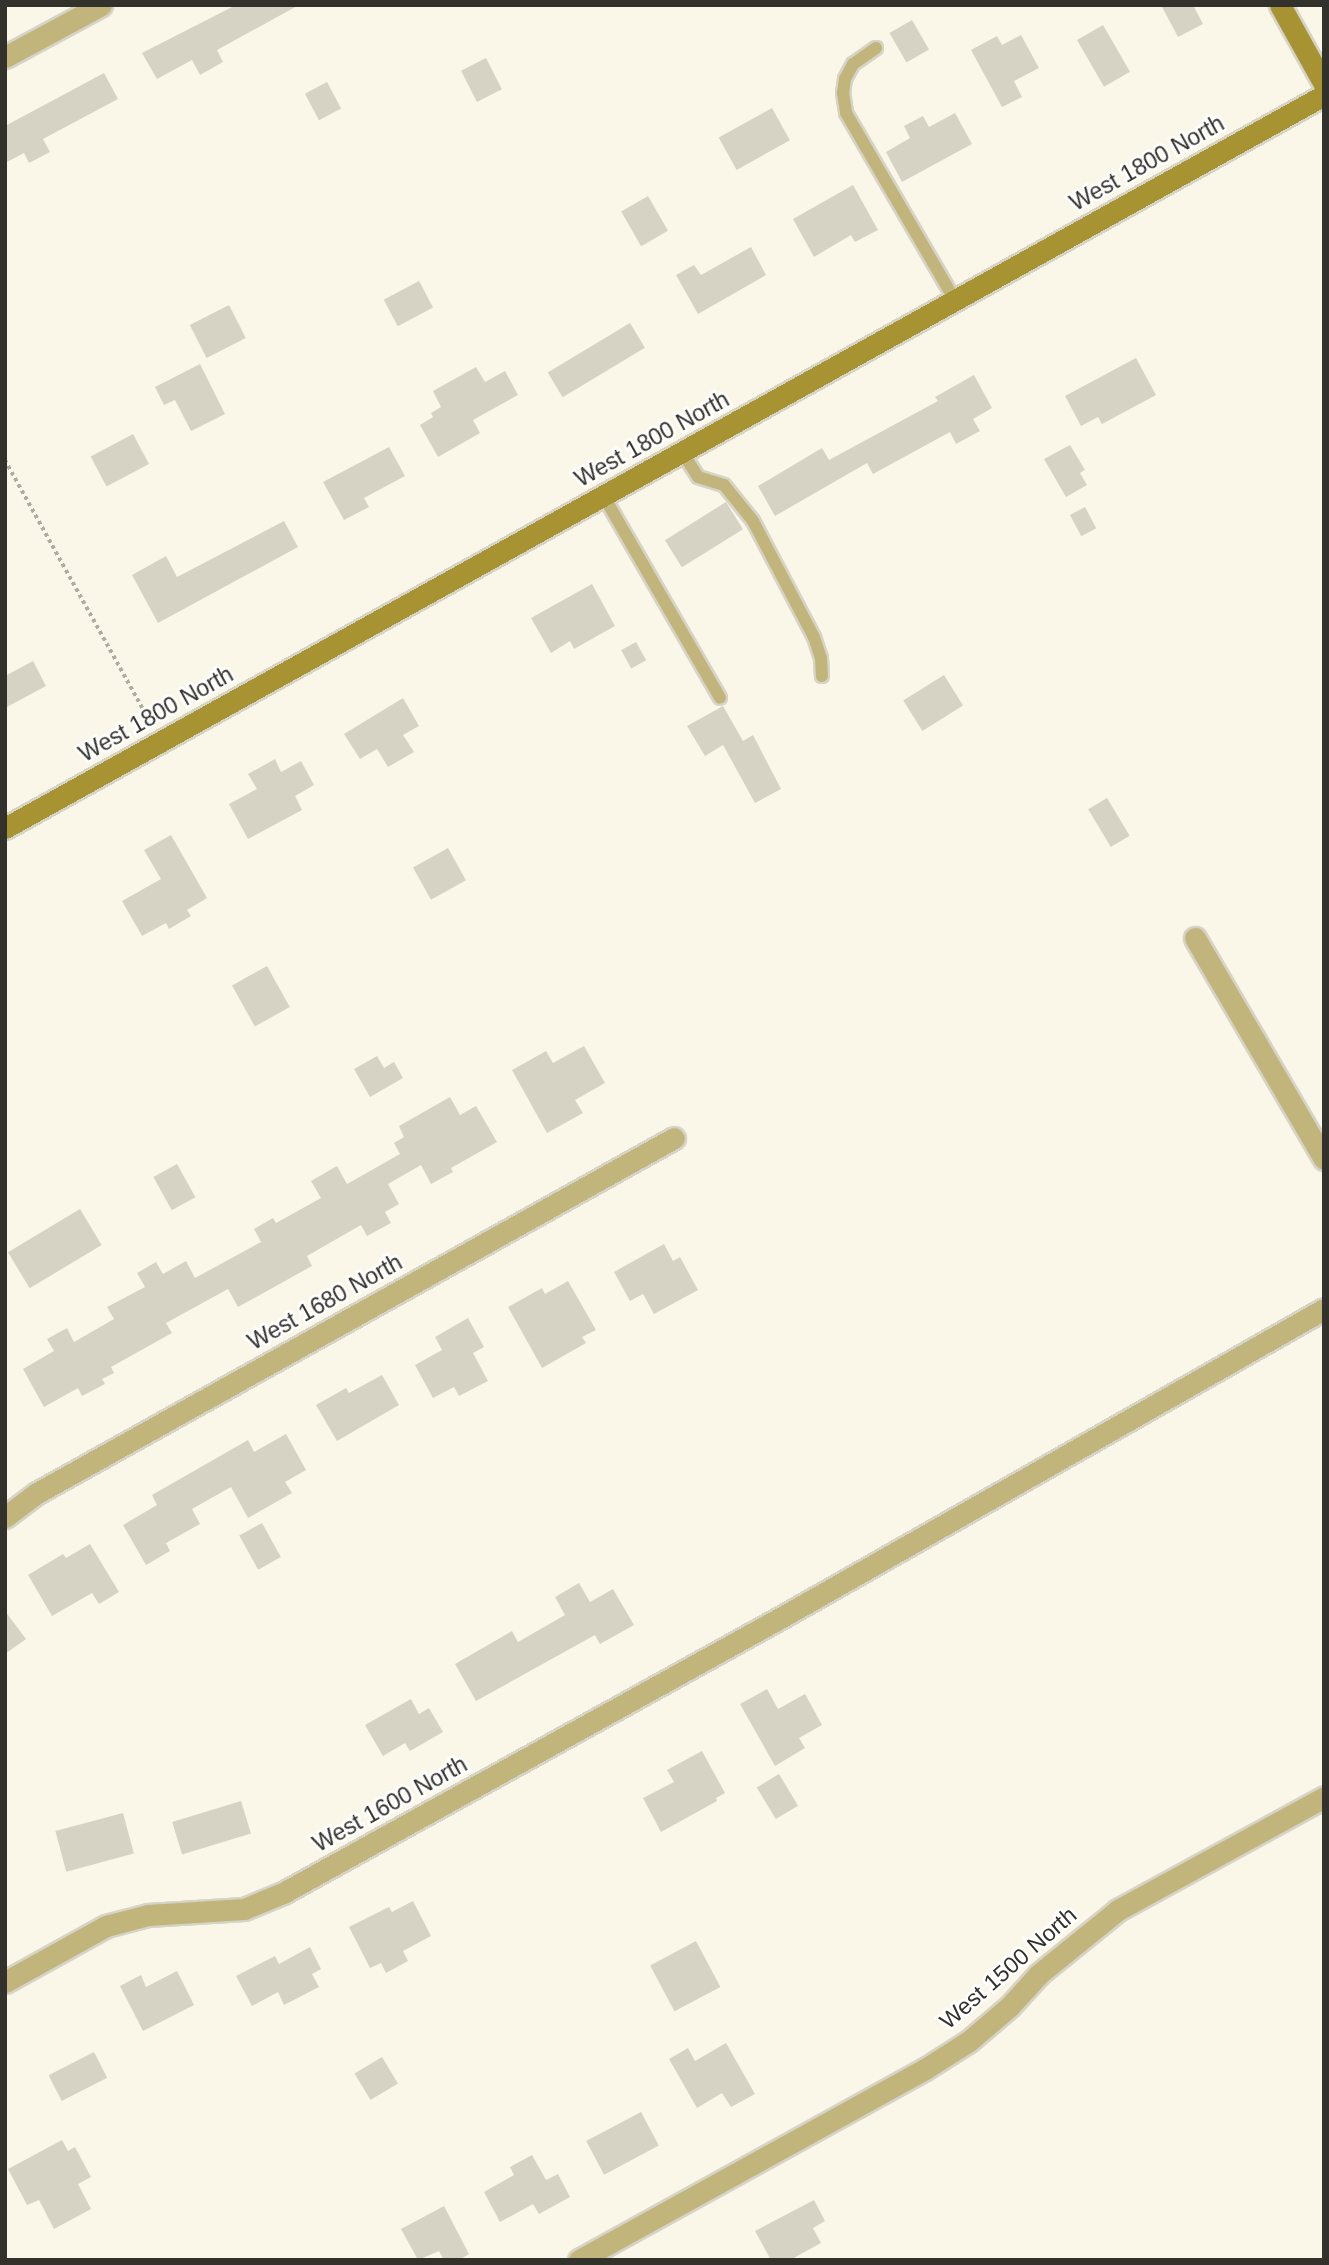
<!DOCTYPE html>
<html>
<head>
<meta charset="utf-8">
<style>
  body { margin:0 }
  #map { position:relative; width:1329px; height:2265px; overflow:hidden; background:#faf7e9; font-family:Helvetica,sans-serif }
  div>[style] { position:absolute }
  .building>* { inset:0; background:#d6d3c5; transform-origin:0 0 }
  .path>* { height:3.5px; margin-top:-1.75px; transform-origin:0; background:repeating-linear-gradient(90deg,#aeaca1 0 3.5px,transparent 0 7px) }
  .roads { filter:drop-shadow(2px 0 #d6d3c7) drop-shadow(-2px 0 #d6d3c7) drop-shadow(0 2px #d6d3c7) drop-shadow(0 -2px #d6d3c7) }
  .lane>* { height:12px; margin:-6px; padding:0 6px; transform-origin:6px; border-radius:6px; background:#c1b57b }
  .street>* { height:21px; margin:-10.5px; padding:0 10.5px; transform-origin:10.5px; border-radius:10.5px; background:#c1b57b }
  .secondary>* { height:21px; margin:-10.5px; padding:0 10.5px; transform-origin:10.5px; border-radius:10.5px; background:#a89333 }
  span { translate:-50% -50%; white-space:nowrap; text-align:center; line-height:1.15; -webkit-text-stroke:5px #fff; paint-order:stroke }
  .street-label { font-size:23px; color:#32312c }
  .frame { position:absolute; inset:0; border:7px solid #32312c; pointer-events:none }
</style>
</head>
<body>
<div id="map">
  <div class="building">
    <i style="clip-path:polygon(236px 5px,299px 5px,217px 50px,223px 62px,200px 75px,192px 60px,157px 79px,142px 53px)"></i>
    <i style="clip-path:polygon(1161px 5px,1193px 5px,1203px 24px,1178px 37px)"></i>
    <i style="left:912px;top:20px;width:34px;height:26px;rotate:60deg"></i>
    <i style="left:1103px;top:25px;width:54px;height:30px;rotate:60deg"></i>
    <i style="clip-path:polygon(1021px 35px,1039px 68px,1014px 81px,1022px 97px,1002px 107px,971px 50px,997px 36px,1002px 45px)"></i>
    <i style="left:486px;top:58px;width:35px;height:28px;rotate:63deg"></i>
    <i style="clip-path:polygon(104px 73px,118px 99px,43px 139px,50px 152px,29px 163px,24px 153px,5px 163px,5px 126px)"></i>
    <i style="left:327px;top:82px;width:30px;height:25px;rotate:62deg"></i>
    <i style="left:772px;top:108px;width:37px;height:61px;rotate:61deg"></i>
    <i style="clip-path:polygon(955px 113px,972px 144px,902px 182px,886px 152px,910px 138px,904px 126px,923px 116px,929px 127px)"></i>
    <i style="clip-path:polygon(853px 185px,878px 230px,855px 242px,851px 235px,814px 257px,793px 219px)"></i>
    <i style="left:648px;top:196px;width:40px;height:31px;rotate:60deg"></i>
    <i style="clip-path:polygon(751px 247px,766px 275px,698px 314px,676px 275px,694px 265px,701px 275px)"></i>
    <i style="left:419px;top:281px;width:30px;height:40px;rotate:62deg"></i>
    <i style="left:229px;top:305px;width:37px;height:44px;rotate:63deg"></i>
    <i style="left:630px;top:323px;width:29px;height:96px;rotate:59deg"></i>
    <i style="clip-path:polygon(1136px 358px,1156px 395px,1102px 424px,1098px 417px,1081px 426px,1065px 396px)"></i>
    <i style="clip-path:polygon(200px 364px,225px 414px,191px 431px,175px 400px,164px 405px,155px 387px)"></i>
    <i style="clip-path:polygon(476px 367px,485px 382px,505px 371px,518px 395px,473px 420px,480px 433px,438px 457px,420px 425px,433px 417px,431px 413px,441px 407px,433px 391px)"></i>
    <i style="clip-path:polygon(974px 375px,992px 408px,973px 419px,980px 431px,956px 444px,950px 432px,873px 474px,867px 463px,775px 516px,758px 486px,822px 448px,829px 460px,938px 401px,935px 397px)"></i>
    <i style="left:133px;top:434px;width:34px;height:48px;rotate:62deg"></i>
    <i style="clip-path:polygon(1070px 445px,1085px 470px,1080px 473px,1087px 485px,1066px 497px,1044px 459px)"></i>
    <i style="clip-path:polygon(389px 447px,405px 476px,364px 498px,369px 507px,344px 520px,323px 482px)"></i>
    <i style="left:726px;top:502px;width:32px;height:72px;rotate:58deg"></i>
    <i style="left:1085px;top:507px;width:24px;height:17px;rotate:62deg"></i>
    <i style="clip-path:polygon(284px 521px,298px 547px,158px 623px,132px 575px,166px 556px,177px 577px)"></i>
    <i style="clip-path:polygon(592px 584px,615px 626px,574px 649px,570px 641px,551px 653px,531px 618px)"></i>
    <i style="left:636px;top:642px;width:21px;height:17px;rotate:61deg"></i>
    <i style="clip-path:polygon(33px 661px,46px 686px,5px 708px,5px 676px)"></i>
    <i style="left:944px;top:675px;width:36px;height:48px;rotate:58deg"></i>
    <i style="clip-path:polygon(403px 698px,419px 726px,403px 735px,414px 752px,388px 767px,377px 749px,360px 759px,344px 734px)"></i>
    <i style="clip-path:polygon(723px 706px,743px 741px,753px 735px,781px 789px,755px 803px,723px 745px,705px 756px,687px 726px)"></i>
    <i style="clip-path:polygon(275px 759px,281px 772px,301px 761px,314px 785px,295px 796px,302px 810px,248px 839px,229px 804px,257px 789px,248px 774px)"></i>
    <i style="left:1107px;top:798px;width:44px;height:22px;rotate:59deg"></i>
    <i style="clip-path:polygon(171px 835px,207px 898px,187px 910px,191px 916px,169px 929px,166px 923px,142px 936px,122px 901px,161px 879px,144px 850px)"></i>
    <i style="left:448px;top:848px;width:37px;height:40px;rotate:61deg"></i>
    <i style="left:267px;top:966px;width:47px;height:40px;rotate:61deg"></i>
    <i style="clip-path:polygon(584px 1046px,605px 1083px,575px 1100px,583px 1113px,547px 1133px,512px 1070px,546px 1051px,553px 1063px)"></i>
    <i style="clip-path:polygon(377px 1056px,384px 1068px,394px 1062px,403px 1078px,370px 1097px,354px 1069px)"></i>
    <i style="clip-path:polygon(450px 1097px,460px 1115px,476px 1106px,497px 1142px,451px 1168px,453px 1172px,431px 1184px,421px 1165px,388px 1184px,399px 1204px,385px 1212px,391px 1223px,367px 1236px,361px 1225px,307px 1256px,312px 1266px,238px 1307px,228px 1289px,166px 1323px,172px 1333px,111px 1367px,114px 1373px,102px 1379px,105px 1384px,82px 1396px,78px 1388px,44px 1407px,23px 1369px,54px 1351px,47px 1339px,67px 1328px,74px 1342px,114px 1319px,107px 1307px,145px 1287px,137px 1273px,156px 1262px,163px 1274px,186px 1261px,195px 1278px,261px 1242px,254px 1229px,273px 1218px,276px 1223px,321px 1198px,311px 1181px,337px 1166px,347px 1184px,400px 1154px,394px 1143px,404px 1137px,399px 1126px)"></i>
    <i style="left:177px;top:1164px;width:38px;height:27px;rotate:61deg"></i>
    <i style="left:80px;top:1209px;width:42px;height:84px;rotate:59deg"></i>
    <i style="clip-path:polygon(664px 1244px,673px 1261px,680px 1257px,698px 1290px,654px 1314px,643px 1294px,630px 1301px,614px 1272px)"></i>
    <i style="clip-path:polygon(568px 1281px,596px 1330px,582px 1337px,586px 1343px,542px 1368px,508px 1307px,542px 1288px,545px 1294px)"></i>
    <i style="clip-path:polygon(468px 1318px,484px 1347px,473px 1353px,488px 1381px,459px 1396px,454px 1387px,433px 1398px,415px 1365px,442px 1350px,435px 1337px)"></i>
    <i style="clip-path:polygon(382px 1375px,399px 1405px,337px 1441px,316px 1405px,346px 1388px,349px 1393px)"></i>
    <i style="clip-path:polygon(286px 1434px,306px 1470px,285px 1482px,292px 1493px,248px 1518px,231px 1487px,192px 1509px,200px 1524px,166px 1543px,170px 1551px,146px 1565px,123px 1525px,157px 1505px,152px 1495px,248px 1440px,254px 1452px)"></i>
    <i style="left:262px;top:1523px;width:39px;height:26px;rotate:61deg"></i>
    <i style="clip-path:polygon(90px 1544px,119px 1592px,99px 1604px,92px 1593px,52px 1616px,28px 1575px,63px 1554px,66px 1558px)"></i>
    <i style="clip-path:polygon(579px 1583px,590px 1602px,613px 1589px,634px 1625px,600px 1644px,595px 1635px,476px 1701px,455px 1664px,512px 1631px,518px 1642px,565px 1615px,555px 1597px)"></i>
    <i style="clip-path:polygon(5px 1611px,26px 1639px,5px 1654px)"></i>
    <i style="clip-path:polygon(767px 1689px,778px 1709px,805px 1694px,822px 1725px,799px 1738px,805px 1748px,775px 1766px,740px 1704px)"></i>
    <i style="clip-path:polygon(411px 1699px,419px 1714px,429px 1708px,443px 1732px,410px 1751px,405px 1743px,383px 1756px,365px 1725px)"></i>
    <i style="clip-path:polygon(702px 1751px,725px 1793px,716px 1798px,717px 1801px,661px 1832px,643px 1798px,674px 1782px,667px 1770px)"></i>
    <i style="left:779px;top:1774px;width:37px;height:26px;rotate:59deg"></i>
    <i style="left:241px;top:1801px;width:34px;height:72px;rotate:73deg"></i>
    <i style="left:123px;top:1813px;width:42px;height:70px;rotate:75deg"></i>
    <i style="clip-path:polygon(413px 1901px,431px 1936px,403px 1951px,408px 1961px,386px 1973px,381px 1963px,370px 1968px,349px 1927px,389px 1907px,392px 1912px)"></i>
    <i style="left:696px;top:1941px;width:52px;height:52px;rotate:62deg"></i>
    <i style="clip-path:polygon(310px 1947px,321px 1969px,312px 1974px,319px 1987px,284px 2005px,278px 1992px,252px 2006px,236px 1976px,275px 1956px,279px 1964px)"></i>
    <i style="clip-path:polygon(177px 1971px,194px 2005px,143px 2031px,120px 1986px,141px 1975px,146px 1987px)"></i>
    <i style="clip-path:polygon(726px 2043px,755px 2094px,731px 2107px,722px 2093px,697px 2108px,669px 2059px,688px 2048px,695px 2061px)"></i>
    <i style="left:94px;top:2052px;width:29px;height:51px;rotate:63deg"></i>
    <i style="left:382px;top:2057px;width:31px;height:32px;rotate:59deg"></i>
    <i style="left:641px;top:2112px;width:38px;height:62px;rotate:62deg"></i>
    <i style="clip-path:polygon(62px 2140px,68px 2151px,75px 2147px,91px 2177px,78px 2184px,91px 2209px,54px 2229px,39px 2200px,27px 2205px,8px 2169px)"></i>
    <i style="clip-path:polygon(532px 2155px,546px 2180px,558px 2174px,570px 2197px,539px 2214px,533px 2204px,500px 2222px,484px 2192px,514px 2175px,510px 2167px)"></i>
    <i style="clip-path:polygon(814px 2200px,825px 2221px,813px 2228px,821px 2243px,790px 2260px,771px 2260px,755px 2231px)"></i>
    <i style="clip-path:polygon(444px 2206px,469px 2254px,459px 2260px,444px 2260px,439px 2251px,418px 2260px,401px 2229px)"></i>
  </div>
  <div class="path">
    <i style="left:5px;top:460px;width:303px;rotate:61deg"></i>
  </div>
  <div class="roads">
    <div class="lane">
      <i style="left:876px;top:48px;width:28px;rotate:145deg"></i>
      <i style="left:853px;top:64px;width:17px;rotate:118deg"></i>
      <i style="left:845px;top:79px;width:14px;rotate:98deg"></i>
      <i style="left:843px;top:93px;width:20px;rotate:81deg"></i>
      <i style="left:846px;top:113px;width:216px;rotate:59.8deg"></i>
      <i style="left:682px;top:452px;width:30px;rotate:57deg"></i>
      <i style="left:698px;top:477px;width:27px;rotate:17deg"></i>
      <i style="left:724px;top:485px;width:46px;rotate:51.1deg"></i>
      <i style="left:753px;top:521px;width:131px;rotate:62.3deg"></i>
      <i style="left:814px;top:637px;width:22px;rotate:72deg"></i>
      <i style="left:821px;top:658px;width:18px;rotate:87deg"></i>
      <i style="left:603px;top:495px;width:234px;rotate:60deg"></i>
    </div>
    <div class="street">
      <i style="left:5px;top:57px;width:109px;rotate:-28.4deg"></i>
      <i style="left:1195px;top:938px;width:256px;rotate:59.7deg"></i>
      <i style="left:5px;top:1517px;width:40px;rotate:-37deg"></i>
      <i style="left:37px;top:1493px;width:729px;rotate:-29.13deg"></i>
      <i style="left:5px;top:1982px;width:115px;rotate:-29deg"></i>
      <i style="left:106px;top:1926px;width:43px;rotate:-14.7deg"></i>
      <i style="left:148px;top:1915px;width:96px;rotate:-3.6deg"></i>
      <i style="left:244px;top:1909px;width:42px;rotate:-22.3deg"></i>
      <i style="left:283px;top:1893px;width:570px;rotate:-28.95deg"></i>
      <i style="left:782px;top:1617px;width:623px;rotate:-29.61deg"></i>
      <i style="left:579px;top:2260px;width:395px;rotate:-28.9deg"></i>
      <i style="left:925px;top:2069px;width:52px;rotate:-32.5deg"></i>
      <i style="left:969px;top:2041px;width:54px;rotate:-40.5deg"></i>
      <i style="left:1010px;top:2006px;width:43px;rotate:-47.8deg"></i>
      <i style="left:1039px;top:1974px;width:102px;rotate:-39deg"></i>
      <i style="left:1118px;top:1910px;width:235px;rotate:-28.7deg"></i>
    </div>
    <div class="secondary">
      <i style="left:1280px;top:5px;width:90px;rotate:60.9deg"></i>
      <i style="left:5px;top:828px;width:1509px;rotate:-29.06deg"></i>
    </div>
  </div>
  <div class="street-label">
    <span style="left:1147px;top:163px;rotate:-29deg">West 1800 North</span>
    <span style="left:652px;top:439px;rotate:-29deg">West 1800 North</span>
    <span style="left:156px;top:714px;rotate:-29deg">West 1800 North</span>
    <span style="left:325px;top:1302px;rotate:-29deg">West 1680 North</span>
    <span style="left:390px;top:1804px;rotate:-29deg">West 1600 North</span>
    <span style="left:1008px;top:1968px;rotate:-41deg">West 1500 North</span>
  </div>
  <div class="frame"></div>
</div>
</body>
</html>
